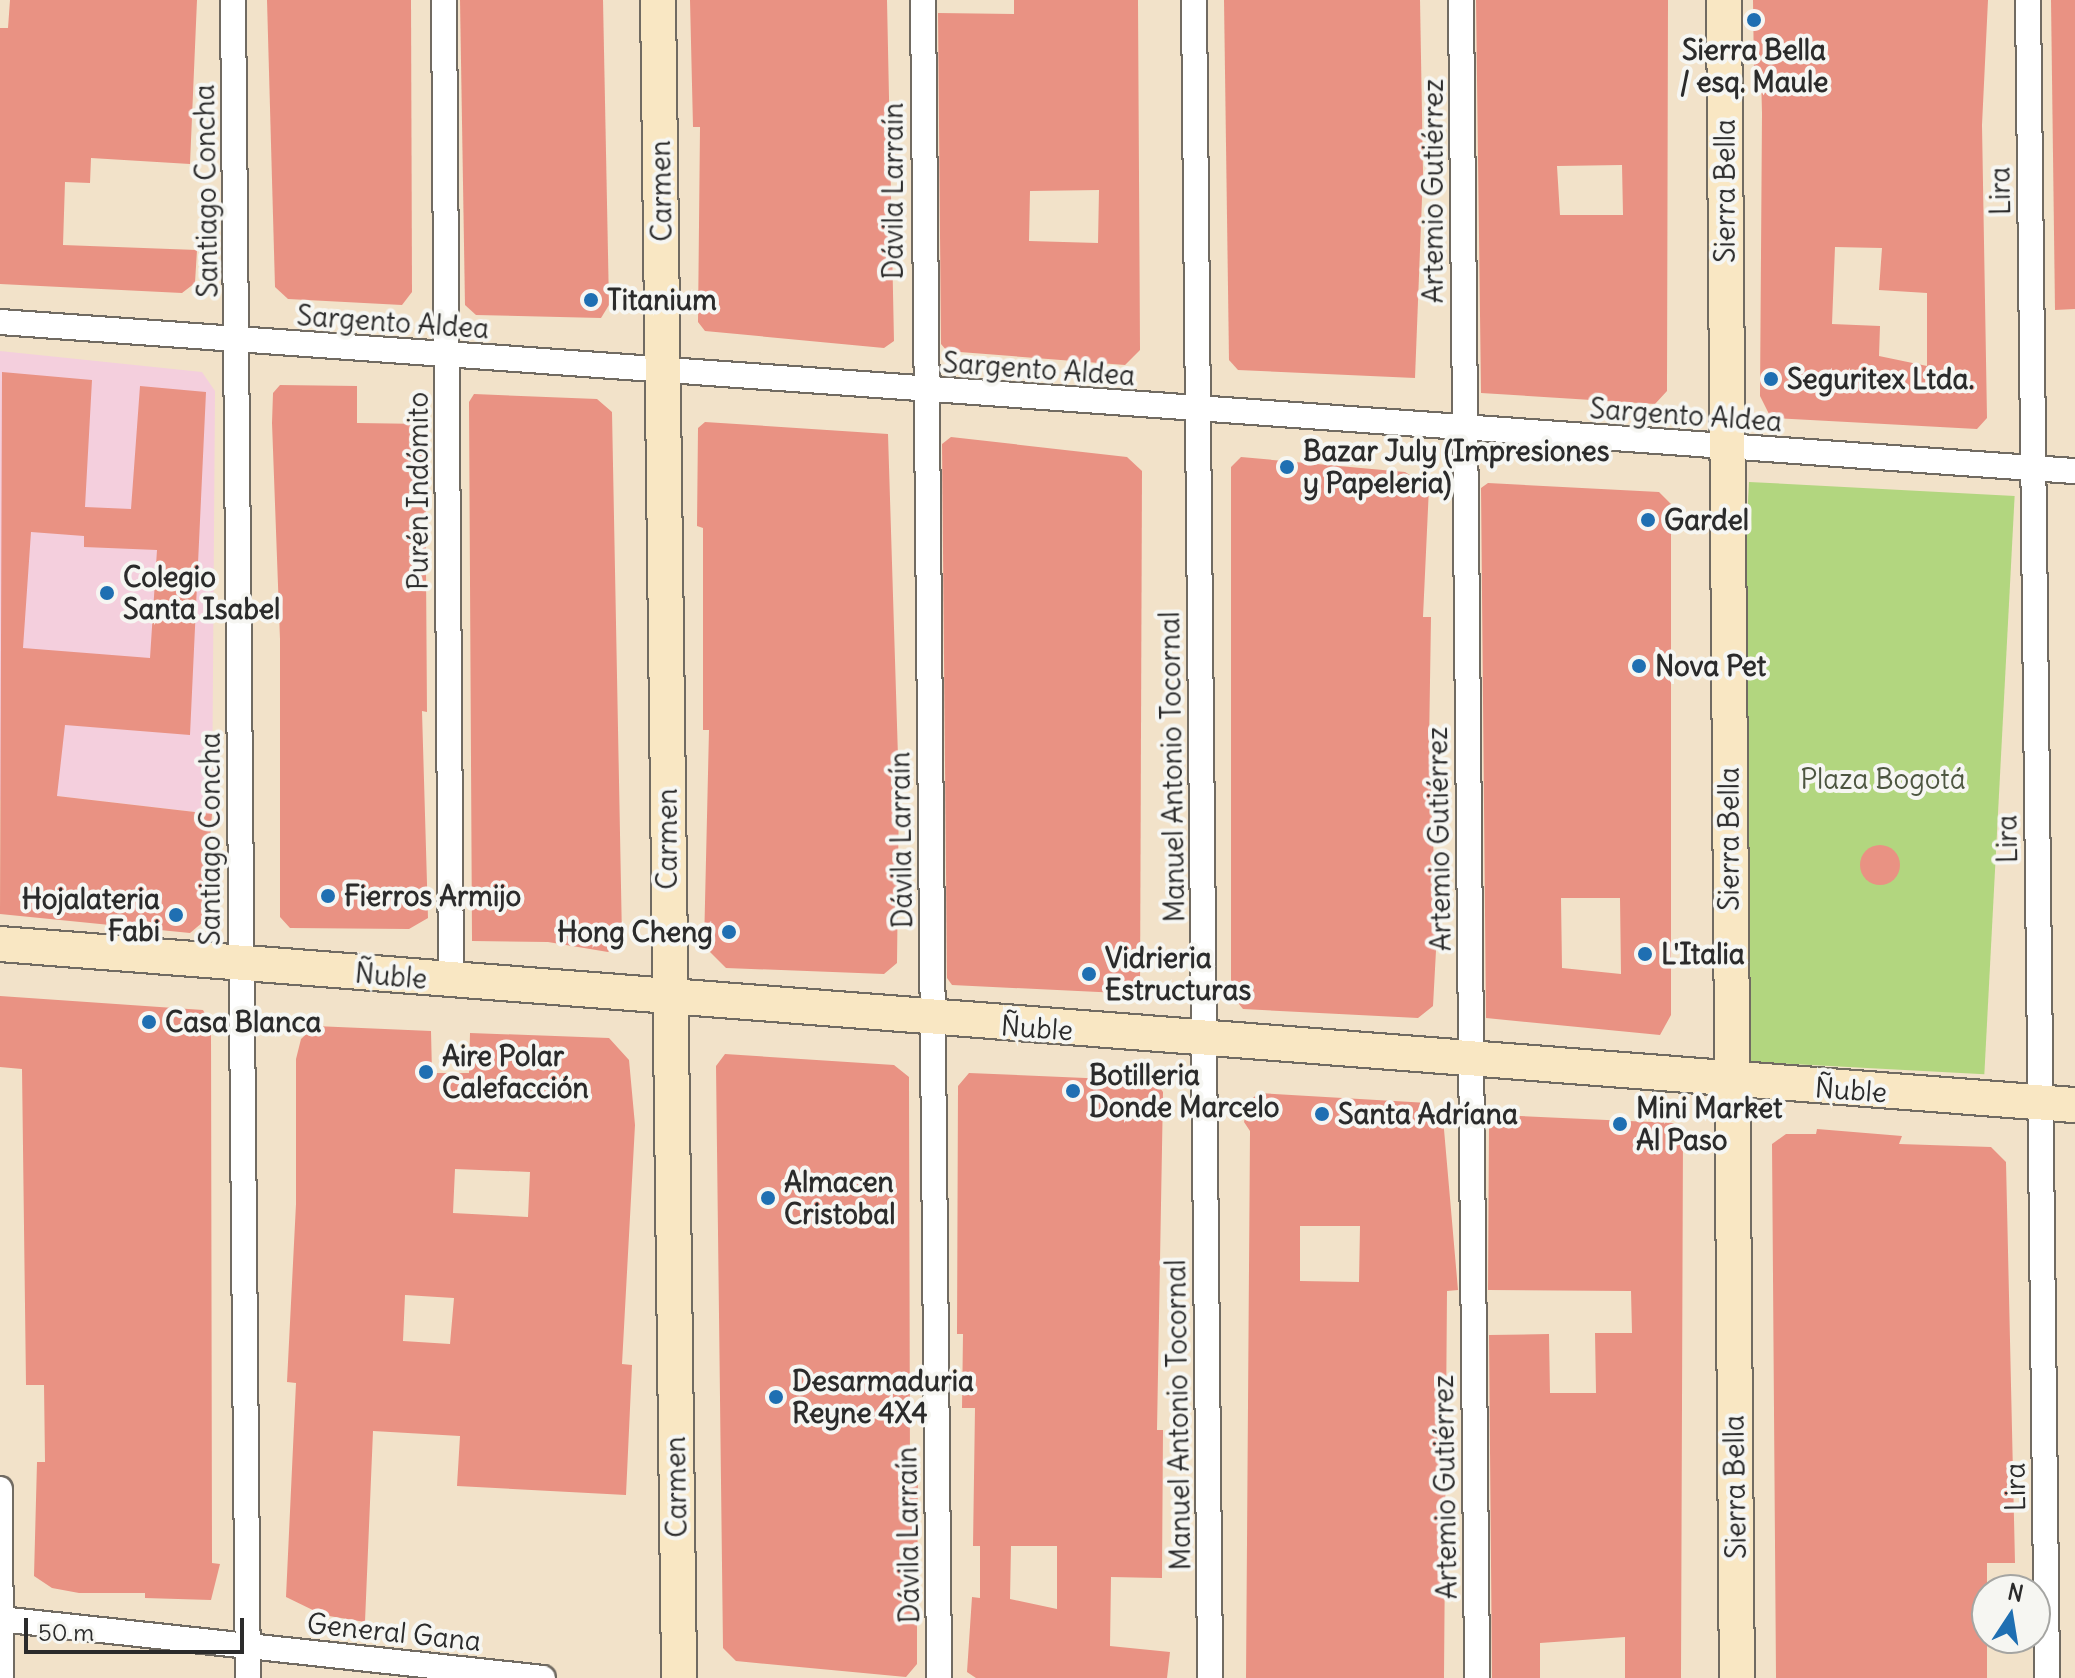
<!DOCTYPE html>
<meta charset="utf-8">
<style>
body{margin:0}
#map{position:relative;width:2075px;height:1678px;overflow:hidden;background:#f2e2c9;font-family:Delius,sans-serif}
div>[style]{position:absolute}
.built>*{inset:0;background:#f4cfdd}
.green>*{inset:0;background:#b2d67f;transform-origin:0 0}
.building>*{inset:0;background:#e99283}
.round{border-radius:50%}
.roads{filter:drop-shadow(2px 0 #716b62) drop-shadow(-2px 0 #716b62) drop-shadow(0 2px #716b62) drop-shadow(0 -2px #716b62)}
.minor>*{height:24px;margin:-12px;padding:0 12px;transform-origin:12px;border-radius:12px;background:#fff}
.secondary>*{height:34px;margin:-17px;padding:0 17px;transform-origin:17px;border-radius:17px;background:#f9e7c3}
.dots>*{width:22px;height:22px;translate:-50% -50%;box-sizing:border-box;border:4px solid #f6f6f2;border-radius:50%}
span{translate:-50% -50%;white-space:nowrap;text-align:center;line-height:1.15;-webkit-text-stroke:8px #f6f6f2;paint-order:stroke}
.poi-label{font-size:28px;color:#2b2b2b;font-weight:700}
.left{translate:0 -50%;text-align:left}
.right{translate:-100% -50%;text-align:right}
.street-label{font-size:28px;color:#2b2b2b}
.park-label{font-size:28px;color:#4d5640}
.north{position:absolute;left:1971px;top:1574px;width:80px;height:80px;box-sizing:border-box;background:#f6f6f2;border:2px solid #a5a5a2;border-radius:50%;rotate:12deg;font-size:22px;font-weight:700;line-height:32px;text-align:center;color:#2b2b2b}
.north::after{content:'';display:block;margin:auto;width:28px;height:36px;background:#1f6fb2;clip-path:polygon(50% 0,100% 100%,50% 72%,0 100%)}
.scale{position:absolute;left:24px;top:1618px;width:220px;height:36px;box-sizing:border-box;border:4px solid #2b2b2b;border-top:0;padding-left:10px;font-size:24px;line-height:28px;white-space:nowrap;color:#2b2b2b;-webkit-text-stroke:6px #f6f6f2;paint-order:stroke}
</style>
<div id="map">
<div class="built">
<div style="clip-path:polygon(0 351px,202px 372px,215px 391px,212px 814px,57px 796px,55px 805px,0 800px)"></div>
</div>
<div class="green">
<div style="left:1749px;top:482px;width:266px;height:579px;rotate:3deg"></div>
</div>
<div class="building">
<div style="clip-path:polygon(10px 0,197px 0,190px 164px,91px 158px,90px 183px,65px 182px,63px 245px,197px 250px,195px 283px,182px 293px,0 284px,0 28px,8px 28px)"></div>
<div style="clip-path:polygon(267px 0,411px 0,412px 292px,402px 305px,288px 299px,275px 287px)"></div>
<div style="clip-path:polygon(460px 0,603px 0,609px 305px,601px 318px,476px 315px,465px 305px)"></div>
<div style="clip-path:polygon(690px 0,887px 0,894px 341px,884px 348px,705px 331px,698px 322px,700px 127px,693px 127px)"></div>
<div style="clip-path:polygon(evenodd,1014px 0,1138px 0,1140px 350px,1125px 365px,947px 351px,941px 344px,938px 13px,1014px 14px,1014px 0,1099px 190px,1098px 243px,1029px 241px,1030px 191px,1099px 190px)"></div>
<div style="clip-path:polygon(1224px 0,1420px 0,1423px 173px,1415px 378px,1238px 370px,1229px 360px)"></div>
<div style="clip-path:polygon(evenodd,1476px 0,1668px 0,1667px 391px,1655px 404px,1481px 393px,1476px 0,1622px 165px,1623px 215px,1560px 215px,1557px 166px,1622px 165px)"></div>
<div style="clip-path:polygon(evenodd,1753px 0,1988px 0,1982px 125px,1987px 418px,1977px 429px,1771px 418px,1760px 396px,1762px 113px,1761px 76px,1754px 75px,1753px 0,1835px 247px,1882px 248px,1879px 290px,1927px 293px,1927px 366px,1879px 356px,1880px 326px,1832px 324px,1835px 247px)"></div>
<div style="clip-path:polygon(2051px 0,2075px 0,2075px 309px,2055px 310px)"></div>
<div style="clip-path:polygon(evenodd,2px 372px,92px 380px,85px 507px,131px 509px,140px 386px,206px 392px,190px 735px,65px 725px,57px 796px,212px 814px,203px 922px,190px 933px,0 914px,2px 372px,31px 532px,84px 536px,84px 547px,157px 550px,150px 658px,23px 648px,31px 532px)"></div>
<div style="clip-path:polygon(280px 385px,357px 386px,357px 423px,425px 424px,427px 712px,422px 711px,428px 918px,409px 929px,290px 928px,280px 917px,280px 639px,272px 423px,273px 393px)"></div>
<div style="clip-path:polygon(474px 394px,597px 399px,612px 412px,622px 939px,608px 952px,548px 942px,472px 941px,469px 402px)"></div>
<div style="clip-path:polygon(705px 422px,888px 434px,899px 789px,897px 963px,884px 974px,726px 968px,704px 946px,709px 730px,703px 730px,703px 528px,697px 526px,698px 428px)"></div>
<div style="clip-path:polygon(951px 437px,1127px 457px,1142px 471px,1140px 994px,952px 985px,947px 978px,942px 444px)"></div>
<div style="clip-path:polygon(1241px 457px,1405px 472px,1429px 487px,1423px 617px,1431px 617px,1429px 746px,1437px 932px,1433px 1006px,1418px 1018px,1243px 1009px,1231px 994px,1231px 467px)"></div>
<div style="clip-path:polygon(evenodd,1488px 483px,1659px 492px,1671px 504px,1671px 1015px,1660px 1035px,1486px 1018px,1481px 488px,1488px 483px,1561px 898px,1620px 898px,1621px 974px,1562px 968px,1561px 898px)"></div>
<div class="round" style="left:1860px;top:845px;width:40px;height:40px"></div>
<div style="clip-path:polygon(0 996px,203px 1010px,211px 1025px,212px 1563px,220px 1564px,211px 1600px,145px 1598px,145px 1593px,79px 1593px,52px 1588px,34px 1576px,37px 1462px,45px 1462px,44px 1385px,26px 1385px,22px 1069px,0 1067px)"></div>
<div style="clip-path:polygon(evenodd,315px 1026px,431px 1031px,432px 1073px,469px 1073px,470px 1033px,609px 1038px,629px 1060px,635px 1125px,622px 1364px,632px 1365px,626px 1495px,457px 1486px,460px 1436px,373px 1431px,365px 1622px,323px 1615px,286px 1597px,296px 1383px,287px 1382px,296px 1204px,296px 1059px,301px 1039px,315px 1026px,455px 1169px,530px 1172px,528px 1217px,453px 1213px,455px 1169px,315px 1026px,405px 1295px,454px 1298px,450px 1344px,403px 1341px,405px 1295px)"></div>
<div style="clip-path:polygon(725px 1054px,894px 1065px,909px 1077px,910px 1471px,918px 1471px,917px 1628px,917px 1664px,906px 1677px,736px 1661px,723px 1648px,716px 1066px)"></div>
<div style="clip-path:polygon(evenodd,969px 1073px,1155px 1081px,1163px 1092px,1157px 1430px,1163px 1430px,1162px 1578px,1111px 1577px,1110px 1646px,1170px 1652px,1167px 1678px,976px 1678px,967px 1672px,972px 1597px,980px 1598px,980px 1546px,973px 1546px,975px 1408px,962px 1408px,963px 1334px,957px 1334px,958px 1086px,969px 1073px,1011px 1546px,1057px 1546px,1057px 1609px,1010px 1599px,1011px 1546px)"></div>
<div style="clip-path:polygon(evenodd,1259px 1093px,1428px 1103px,1443px 1118px,1458px 1290px,1447px 1291px,1444px 1678px,1246px 1678px,1250px 1131px,1244px 1122px,1249px 1101px,1259px 1093px,1300px 1226px,1360px 1226px,1359px 1282px,1300px 1281px,1300px 1226px)"></div>
<div style="clip-path:polygon(1498px 1115px,1673px 1123px,1683px 1133px,1681px 1678px,1625px 1678px,1625px 1637px,1540px 1643px,1540px 1678px,1492px 1678px,1489px 1335px,1549px 1334px,1550px 1393px,1596px 1393px,1595px 1333px,1632px 1333px,1631px 1291px,1488px 1290px,1489px 1125px)"></div>
<div style="clip-path:polygon(1817px 1129px,1902px 1136px,1899px 1144px,1991px 1147px,2006px 1162px,2015px 1563px,1987px 1563px,1987px 1678px,1776px 1678px,1772px 1144px,1786px 1134px,1816px 1134px)"></div>
</div>
<div class="roads">
<div class="minor">
<div style="left:233px;top:0;width:1678px;rotate:89.49deg"></div>
<div style="left:444px;top:0;width:981px;rotate:89.59deg"></div>
<div style="left:923px;top:0;width:1678px;rotate:89.45deg"></div>
<div style="left:1194px;top:0;width:1678px;rotate:89.45deg"></div>
<div style="left:1461px;top:0;width:1678px;rotate:89.45deg"></div>
<div style="left:2028px;top:0;width:1678px;rotate:89.35deg"></div>
<div style="left:0;top:322px;width:2080px;rotate:4.11deg"></div>
<div style="left:0;top:1489px;width:189px;rotate:89.7deg"></div>
<div style="left:0;top:1619px;width:546px;rotate:6.2deg"></div>
</div>
<div class="secondary">
<div style="left:658px;top:0;width:1678px;rotate:89.28deg"></div>
<div style="left:1724px;top:0;width:1678px;rotate:89.56deg"></div>
<div style="left:0;top:944px;width:2081px;rotate:4.44deg"></div>
</div>
</div>
<div class="dots">
<div style="left:1754px;top:20px;background:#1f6fb2"></div>
<div style="left:591px;top:300px;background:#1f6fb2"></div>
<div style="left:1771px;top:379px;background:#1f6fb2"></div>
<div style="left:1287px;top:467px;background:#1f6fb2"></div>
<div style="left:1648px;top:520px;background:#1f6fb2"></div>
<div style="left:107px;top:593px;background:#1f6fb2"></div>
<div style="left:1639px;top:666px;background:#1f6fb2"></div>
<div style="left:328px;top:896px;background:#1f6fb2"></div>
<div style="left:176px;top:915px;background:#1f6fb2"></div>
<div style="left:729px;top:932px;background:#1f6fb2"></div>
<div style="left:1645px;top:954px;background:#1f6fb2"></div>
<div style="left:1089px;top:974px;background:#1f6fb2"></div>
<div style="left:149px;top:1022px;background:#1f6fb2"></div>
<div style="left:426px;top:1072px;background:#1f6fb2"></div>
<div style="left:1073px;top:1091px;background:#1f6fb2"></div>
<div style="left:1322px;top:1114px;background:#1f6fb2"></div>
<div style="left:1620px;top:1124px;background:#1f6fb2"></div>
<div style="left:768px;top:1198px;background:#1f6fb2"></div>
<div style="left:776px;top:1397px;background:#1f6fb2"></div>
</div>
<div class="poi-label">
<span style="left:1754px;top:66px">Sierra Bella<br>/ esq. Maule</span>
<span class="left" style="left:607px;top:300px">Titanium</span>
<span class="left" style="left:1787px;top:379px">Seguritex Ltda.</span>
<span class="left" style="left:1303px;top:467px">Bazar July (Impresiones<br>y Papeleria)</span>
<span class="left" style="left:1664px;top:520px">Gardel</span>
<span class="left" style="left:123px;top:593px">Colegio<br>Santa Isabel</span>
<span class="left" style="left:1655px;top:666px">Nova Pet</span>
<span class="left" style="left:344px;top:896px">Fierros Armijo</span>
<span class="right" style="left:160px;top:915px">Hojalateria<br>Fabi</span>
<span class="right" style="left:713px;top:932px">Hong Cheng</span>
<span class="left" style="left:1661px;top:954px">L'Italia</span>
<span class="left" style="left:1105px;top:974px">Vidrieria<br>Estructuras</span>
<span class="left" style="left:165px;top:1022px">Casa Blanca</span>
<span class="left" style="left:442px;top:1072px">Aire Polar<br>Calefacción</span>
<span class="left" style="left:1089px;top:1091px">Botilleria<br>Donde Marcelo</span>
<span class="left" style="left:1636px;top:1124px">Mini Market<br>Al Paso</span>
<span class="left" style="left:1338px;top:1114px">Santa Adríana</span>
<span class="left" style="left:784px;top:1198px">Almacen<br>Cristobal</span>
<span class="left" style="left:792px;top:1397px">Desarmaduria<br>Reyne 4X4</span>
</div>
<div class="street-label">
<span style="left:206px;top:191px;rotate:-91deg">Santiago Concha</span>
<span style="left:661px;top:191px;rotate:-91deg">Carmen</span>
<span style="left:893px;top:191px;rotate:-90deg">Dávila Larraín</span>
<span style="left:1433px;top:191px;rotate:-90deg">Artemio Gutiérrez</span>
<span style="left:1725px;top:191px;rotate:-90deg">Sierra Bella</span>
<span style="left:2000px;top:191px;rotate:-91deg">Lira</span>
<span style="left:393px;top:322px;rotate:4deg">Sargento Aldea</span>
<span style="left:1039px;top:369px;rotate:4deg">Sargento Aldea</span>
<span style="left:1686px;top:415px;rotate:4deg">Sargento Aldea</span>
<span style="left:418px;top:491px;rotate:-90deg">Purén Indómito</span>
<span style="left:1172px;top:767px;rotate:-91deg">Manuel Antonio Tocornal</span>
<span style="left:210px;top:839px;rotate:-90deg">Santiago Concha</span>
<span style="left:667px;top:839px;rotate:-90deg">Carmen</span>
<span style="left:1439px;top:839px;rotate:-91deg">Artemio Gutiérrez</span>
<span style="left:1729px;top:839px;rotate:-90deg">Sierra Bella</span>
<span style="left:2007px;top:839px;rotate:-91deg">Lira</span>
<span style="left:901px;top:840px;rotate:-91deg">Dávila Larraín</span>
<span style="left:391px;top:976px;rotate:5deg">Ñuble</span>
<span style="left:1037px;top:1028px;rotate:4deg">Ñuble</span>
<span style="left:1851px;top:1090px;rotate:4deg">Ñuble</span>
<span style="left:1178px;top:1415px;rotate:-91deg">Manuel Antonio Tocornal</span>
<span style="left:676px;top:1487px;rotate:-91deg">Carmen</span>
<span style="left:1445px;top:1487px;rotate:-91deg">Artemio Gutiérrez</span>
<span style="left:1735px;top:1487px;rotate:-91deg">Sierra Bella</span>
<span style="left:2015px;top:1487px;rotate:-91deg">Lira</span>
<span style="left:908px;top:1535px;rotate:-91deg">Dávila Larraín</span>
<span style="left:394px;top:1632px;rotate:6deg">General Gana</span>
</div>
<div class="park-label">
<span style="left:1883px;top:779px">Plaza Bogotá</span>
</div>
<div class="north">N</div>
<div class="scale">50 m</div>
</div>
